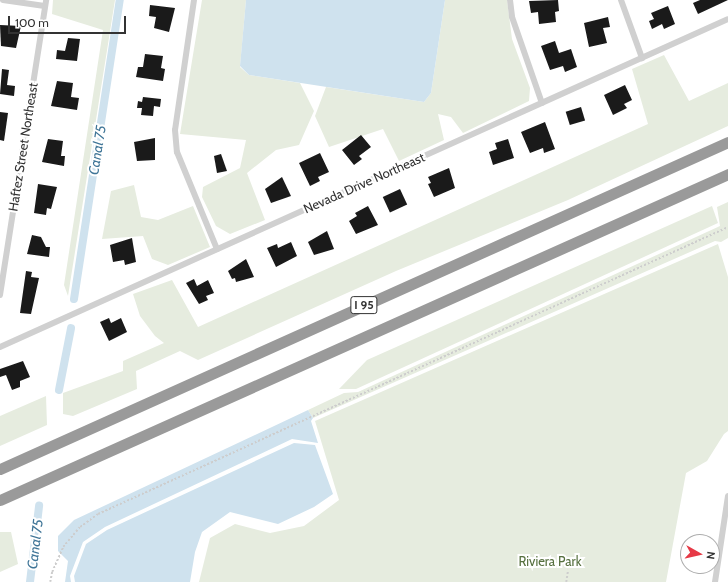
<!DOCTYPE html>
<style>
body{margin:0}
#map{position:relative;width:728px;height:582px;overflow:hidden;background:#fff;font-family:Cabin,sans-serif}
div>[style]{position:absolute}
.green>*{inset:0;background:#e6ecdf}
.water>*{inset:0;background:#cfe2ee}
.canal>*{height:8px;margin:-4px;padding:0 4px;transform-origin:4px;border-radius:4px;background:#cfe2ee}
.building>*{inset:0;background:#1a1a1a;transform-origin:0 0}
.path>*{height:1.5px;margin-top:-0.75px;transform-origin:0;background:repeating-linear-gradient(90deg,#cdcdcd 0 2px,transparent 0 4px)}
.minor>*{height:6px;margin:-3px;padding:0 3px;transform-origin:3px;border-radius:3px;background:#d0d0d0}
.motorway>*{height:11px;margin:-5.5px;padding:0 5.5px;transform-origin:5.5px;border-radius:5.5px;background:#9a9a9a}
span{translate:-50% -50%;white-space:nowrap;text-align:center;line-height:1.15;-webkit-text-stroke:4px #fff;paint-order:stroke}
.shield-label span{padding:1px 3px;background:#fff;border:1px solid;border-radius:3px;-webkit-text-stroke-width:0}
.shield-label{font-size:12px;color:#333;font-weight:700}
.street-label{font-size:13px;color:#333}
.park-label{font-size:13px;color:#56703f}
.water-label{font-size:14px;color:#3f7597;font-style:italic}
.north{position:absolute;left:680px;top:534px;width:40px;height:40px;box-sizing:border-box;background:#fff;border:1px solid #adadad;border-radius:50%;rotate:98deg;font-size:11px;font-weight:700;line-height:16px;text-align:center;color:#333}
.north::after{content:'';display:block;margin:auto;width:14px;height:18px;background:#e63946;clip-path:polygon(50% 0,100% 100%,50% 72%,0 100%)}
.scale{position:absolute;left:8px;top:16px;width:118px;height:18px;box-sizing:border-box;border:2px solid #333;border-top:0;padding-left:5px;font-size:12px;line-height:14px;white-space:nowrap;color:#333;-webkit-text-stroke:3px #fff;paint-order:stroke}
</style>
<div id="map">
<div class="green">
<div style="clip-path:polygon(53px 0,115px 0,68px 296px,64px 285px,103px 30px,52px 14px)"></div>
<div style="clip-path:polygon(202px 0,246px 0,240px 67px,249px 75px,300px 83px,314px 111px,299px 145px,276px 150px,247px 173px,265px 220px,230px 234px,216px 226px,202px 197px,203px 187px,240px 168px,246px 140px,180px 134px)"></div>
<div style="clip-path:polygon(445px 0,507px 0,512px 39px,530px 88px,529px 101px,463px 133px,451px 117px,438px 114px,444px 140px,399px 161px,383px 129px,329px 147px,315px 116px,326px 87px,424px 102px,431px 93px)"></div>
<div style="clip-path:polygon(664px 55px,689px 101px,728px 83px,728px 126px,568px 200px,396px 271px,198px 360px,180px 351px,136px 371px,137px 389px,73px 416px,63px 414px,63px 393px,123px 371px,123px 361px,164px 343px,155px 336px,140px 316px,133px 294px,172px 280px,198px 327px,648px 124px,632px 69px)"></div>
<div style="clip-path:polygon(134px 185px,141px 217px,158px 220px,193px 206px,210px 247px,168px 265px,152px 259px,143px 236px,102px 239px,111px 191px)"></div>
<div style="clip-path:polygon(728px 202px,728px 238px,721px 242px,715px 241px,313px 418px,308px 410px,344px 393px,358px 392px,720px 226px,717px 207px)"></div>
<div style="clip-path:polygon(712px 206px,718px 223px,356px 389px,339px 389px,367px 360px)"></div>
<div style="clip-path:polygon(718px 244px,728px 277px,728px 431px,724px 434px,707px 461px,686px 473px,666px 582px,199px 582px,210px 538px,235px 524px,270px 533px,304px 526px,339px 500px,315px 421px)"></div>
<div style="clip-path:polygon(46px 396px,47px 425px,0 446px,0 416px)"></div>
<div style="clip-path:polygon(0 532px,11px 532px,18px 564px,0 572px)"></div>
</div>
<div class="water">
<div style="clip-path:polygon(246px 0,445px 0,431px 93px,424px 102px,249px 75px,240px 66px)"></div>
<div style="clip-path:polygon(308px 410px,313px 418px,311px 421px,318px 443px,292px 439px,105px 527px,83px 542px,70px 576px,71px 582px,65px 582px,68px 561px,58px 551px,58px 536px,74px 520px)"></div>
<div style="clip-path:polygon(294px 443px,315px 445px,333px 494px,314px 507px,278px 524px,230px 512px,202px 532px,195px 552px,190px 582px,75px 582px,74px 576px,86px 544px,107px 530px)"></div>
</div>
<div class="canal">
<div style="left:74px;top:299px;width:303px;rotate:-81.3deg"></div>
<div style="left:59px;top:390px;width:63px;rotate:-79deg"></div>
<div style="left:30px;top:582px;width:77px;rotate:-83.2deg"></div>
</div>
<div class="building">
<div style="clip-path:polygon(558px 0,559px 11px,555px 12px,556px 22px,539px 24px,538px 12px,531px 13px,529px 1px)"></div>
<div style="clip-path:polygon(700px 0,728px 0,698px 14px,693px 3px)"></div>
<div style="clip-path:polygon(150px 5px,175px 8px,169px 32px,154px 28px,156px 17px,149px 16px)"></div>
<div style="clip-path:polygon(668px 6px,675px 24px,664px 29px,662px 24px,652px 29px,649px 21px,654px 19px,651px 13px)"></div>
<div style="clip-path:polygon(608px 17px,610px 27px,603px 28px,607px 43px,589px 47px,584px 23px)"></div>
<div style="clip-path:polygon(0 25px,21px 26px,16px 48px,1px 46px)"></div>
<div style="clip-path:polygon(68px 38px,80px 39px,77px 61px,56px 59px,57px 50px,65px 51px)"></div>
<div style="clip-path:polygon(555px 41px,559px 53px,571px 49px,577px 67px,565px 72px,563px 66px,550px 70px,541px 46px)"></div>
<div style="clip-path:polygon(145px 54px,163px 56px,161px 68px,165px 69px,163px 81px,136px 77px,138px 67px,143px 67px)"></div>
<div style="clip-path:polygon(2px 69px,9px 70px,7px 85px,15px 86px,14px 96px,0 94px)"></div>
<div style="clip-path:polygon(57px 81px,73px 83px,71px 97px,79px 98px,77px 110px,51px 106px)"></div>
<div style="clip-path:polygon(625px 85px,632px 100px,624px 104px,627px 108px,613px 115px,604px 95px)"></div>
<div style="clip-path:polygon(143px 97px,161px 99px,160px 107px,154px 106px,153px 116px,141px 115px,142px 108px,137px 108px,138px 101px,142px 102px)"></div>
<div style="left:581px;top:107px;width:14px;height:16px;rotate:73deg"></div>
<div style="clip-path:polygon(0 112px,8px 113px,4px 141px,0 140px)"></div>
<div style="clip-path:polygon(545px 122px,555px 149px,544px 153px,543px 148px,530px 153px,521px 132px)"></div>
<div style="clip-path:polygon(361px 135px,371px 147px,359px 156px,362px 159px,354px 165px,342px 150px)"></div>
<div style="clip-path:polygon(155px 138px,155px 160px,137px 161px,134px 142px)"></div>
<div style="clip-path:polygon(48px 139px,63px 141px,61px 156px,65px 156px,64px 166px,42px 162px)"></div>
<div style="clip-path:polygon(508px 139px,514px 158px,493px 165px,489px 152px,497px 149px,495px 143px)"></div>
<div style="clip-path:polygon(320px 153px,329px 172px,318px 177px,320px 181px,310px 186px,299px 163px)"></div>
<div style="clip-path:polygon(221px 154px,227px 171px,217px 173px,214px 156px)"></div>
<div style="clip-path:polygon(449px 168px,455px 188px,434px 197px,428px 184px,431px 183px,428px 177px)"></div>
<div style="clip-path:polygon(282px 177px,291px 196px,271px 203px,265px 189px)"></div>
<div style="clip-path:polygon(38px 184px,57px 187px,51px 209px,47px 208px,46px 215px,34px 213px)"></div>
<div style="left:400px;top:189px;width:17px;height:19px;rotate:65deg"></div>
<div style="clip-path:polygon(368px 206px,378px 225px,356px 234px,349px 221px,357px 216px,355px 213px)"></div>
<div style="clip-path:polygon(327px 231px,334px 249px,314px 255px,308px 242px)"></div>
<div style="clip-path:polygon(32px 235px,41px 237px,46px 247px,50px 247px,49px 257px,27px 254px)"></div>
<div style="clip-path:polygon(132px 238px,136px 262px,125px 265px,124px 260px,113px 262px,110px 245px)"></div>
<div style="clip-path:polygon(291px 242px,297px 256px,276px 267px,267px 248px,277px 244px,278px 248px)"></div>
<div style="clip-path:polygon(246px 259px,254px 277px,236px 282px,235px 278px,232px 279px,228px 271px)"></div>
<div style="clip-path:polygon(26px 271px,32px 272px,31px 277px,39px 278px,31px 314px,20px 313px)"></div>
<div style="clip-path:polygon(194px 279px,197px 286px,208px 280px,214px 293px,206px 296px,208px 300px,199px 304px,186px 283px)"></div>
<div style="clip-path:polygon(109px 318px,111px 323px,121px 318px,127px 332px,109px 341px,100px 322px)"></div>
<div style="clip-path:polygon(23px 361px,30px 377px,20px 381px,20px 387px,12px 390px,6px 375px,0 377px,0 369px)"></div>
</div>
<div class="path">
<div style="left:50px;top:582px;width:10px;rotate:-79deg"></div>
<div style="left:52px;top:572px;width:27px;rotate:-66deg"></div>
<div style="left:63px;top:547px;width:26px;rotate:-50deg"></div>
<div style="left:80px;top:527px;width:22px;rotate:-36deg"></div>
<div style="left:98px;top:514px;width:692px;rotate:-24.49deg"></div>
<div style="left:566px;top:582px;width:12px;rotate:-81deg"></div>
</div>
<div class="minor">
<div style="left:3px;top:0;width:42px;rotate:8.1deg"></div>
<div style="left:194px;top:0;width:131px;rotate:98.3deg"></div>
<div style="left:175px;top:130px;width:22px;rotate:85deg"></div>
<div style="left:177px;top:152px;width:105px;rotate:67.6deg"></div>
<div style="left:510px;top:0;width:17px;rotate:83deg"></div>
<div style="left:512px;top:17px;width:91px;rotate:70.8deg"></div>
<div style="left:621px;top:0;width:62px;rotate:70.1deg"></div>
<div style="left:0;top:295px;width:299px;rotate:-81.1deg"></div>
<div style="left:0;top:347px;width:798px;rotate:-24.25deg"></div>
<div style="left:715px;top:582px;width:87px;rotate:-81.4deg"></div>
</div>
<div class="motorway">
<div style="left:0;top:469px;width:798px;rotate:-24.19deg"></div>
<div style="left:0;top:500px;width:798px;rotate:-24.12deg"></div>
</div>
<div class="shield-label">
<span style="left:364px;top:305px">I 95</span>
</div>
<div class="street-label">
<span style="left:23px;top:147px;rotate:-81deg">Haftez Street Northeast</span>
<span style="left:364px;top:183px;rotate:-24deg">Nevada Drive Northeast</span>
</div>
<div class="park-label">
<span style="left:550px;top:561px">Riviera Park</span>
</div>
<div class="water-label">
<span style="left:97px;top:150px;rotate:-81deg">Canal 75</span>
<span style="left:35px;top:544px;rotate:-83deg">Canal 75</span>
</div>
<div class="north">N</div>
<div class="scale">100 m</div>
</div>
